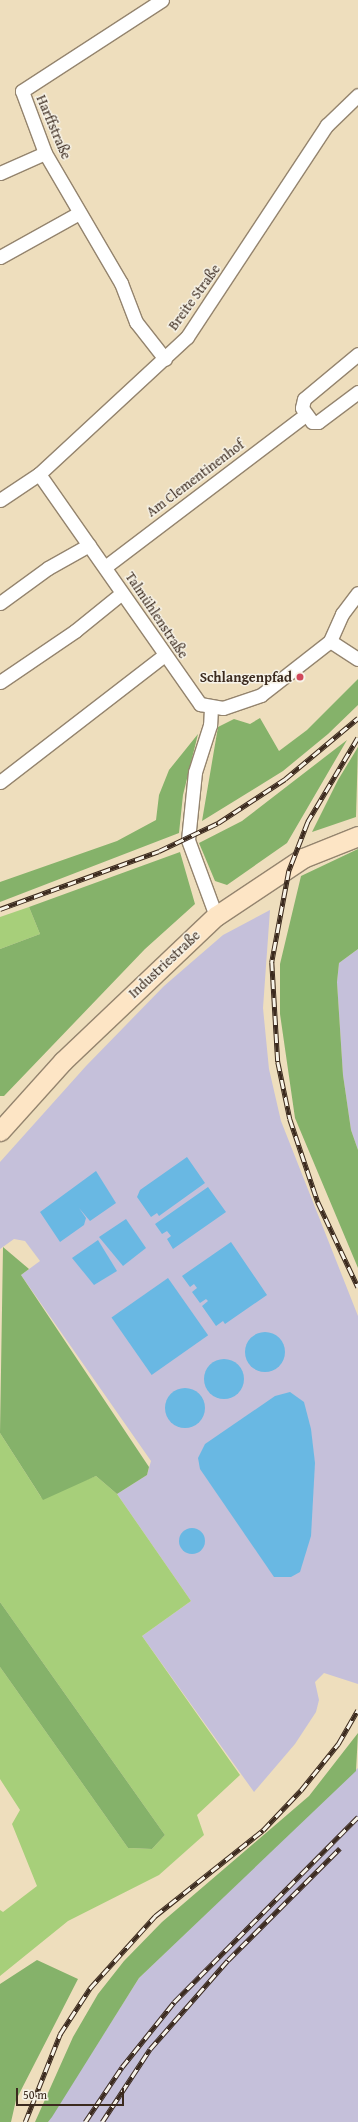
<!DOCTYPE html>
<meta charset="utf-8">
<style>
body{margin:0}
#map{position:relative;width:358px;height:2122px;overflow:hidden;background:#eedebd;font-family:"Gentium Book Plus",serif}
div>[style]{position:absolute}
.industrial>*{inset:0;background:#c5c0da}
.green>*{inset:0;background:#a7cf7a}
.forest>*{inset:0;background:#85b26a}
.water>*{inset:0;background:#69b8e3;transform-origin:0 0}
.round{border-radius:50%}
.roads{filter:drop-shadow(1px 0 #94846e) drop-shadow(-1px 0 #94846e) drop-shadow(0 1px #94846e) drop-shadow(0 -1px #94846e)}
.street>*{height:13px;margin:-6.5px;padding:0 6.5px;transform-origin:6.5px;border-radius:6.5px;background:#fff}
.secondary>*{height:19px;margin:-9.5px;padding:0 9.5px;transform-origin:9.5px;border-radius:9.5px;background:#fde5c5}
.rail>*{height:4.5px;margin-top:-2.25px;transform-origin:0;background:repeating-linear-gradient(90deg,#f7f3e8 0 9px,#3b2a1e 0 18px);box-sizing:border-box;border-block:1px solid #3b2a1e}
.dots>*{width:11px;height:11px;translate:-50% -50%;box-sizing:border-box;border:2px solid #f7f3e8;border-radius:50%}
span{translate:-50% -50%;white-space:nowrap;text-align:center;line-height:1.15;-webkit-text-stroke:3px #f7f3e8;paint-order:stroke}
.street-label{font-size:14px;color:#3b2a1e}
.poi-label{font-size:14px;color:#3b2a1e;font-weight:700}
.right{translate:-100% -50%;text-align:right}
.scale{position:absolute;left:16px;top:2088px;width:108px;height:18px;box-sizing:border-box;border:2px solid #3b2a1e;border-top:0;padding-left:5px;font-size:12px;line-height:14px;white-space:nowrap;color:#3b2a1e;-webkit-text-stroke:3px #f7f3e8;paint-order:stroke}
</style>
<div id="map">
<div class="industrial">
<div style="clip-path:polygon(270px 910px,263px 1008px,269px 1069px,281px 1121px,358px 1316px,358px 1684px,324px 1673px,315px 1682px,319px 1700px,316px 1712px,295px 1744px,254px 1792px,142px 1636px,191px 1601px,117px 1494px,147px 1475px,151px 1461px,21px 1275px,40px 1261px,25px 1241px,14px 1239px,0 1249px,0 1162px,86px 1066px,164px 986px,223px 935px)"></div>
<div style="clip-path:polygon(358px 949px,358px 1150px,351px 1130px,343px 1075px,337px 982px,339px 963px)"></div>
<div style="clip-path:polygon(358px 1768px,358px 2122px,48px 2122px,139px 1978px)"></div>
</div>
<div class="green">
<div style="clip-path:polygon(29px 907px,40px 934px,0 949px,0 917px)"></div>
<div style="clip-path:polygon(0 1433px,41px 1497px,96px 1476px,117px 1494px,191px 1601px,142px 1636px,240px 1775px,197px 1815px,204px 1835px,159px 1875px,68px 1921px,0 1976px,0 1910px,3px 1912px,37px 1886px,12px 1824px,20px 1810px,0 1779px,0 1667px,128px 1848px,152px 1849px,165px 1835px,0 1602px)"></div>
</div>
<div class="forest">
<div style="clip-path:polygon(358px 679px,358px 705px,328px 734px,283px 771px,202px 821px,218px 727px,234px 719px,250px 724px,260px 718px,279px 751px,307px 730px)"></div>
<div style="clip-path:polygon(198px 734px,183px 795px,179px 833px,0 902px,0 882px,117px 841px,156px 820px,159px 795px,169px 770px)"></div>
<div style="clip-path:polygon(347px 740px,287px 843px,227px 885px,215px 881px,199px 843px,242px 821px)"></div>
<div style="clip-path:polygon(358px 747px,356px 817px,312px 832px,338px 780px)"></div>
<div style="clip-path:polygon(358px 849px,358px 949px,339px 963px,337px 982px,343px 1075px,351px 1130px,358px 1150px,358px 1268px,295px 1118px,280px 1014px,280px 964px,301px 876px)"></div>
<div style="clip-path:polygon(180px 852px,195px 904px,145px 949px,4px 1096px,0 1096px,0 949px,40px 934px,29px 907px)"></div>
<div style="clip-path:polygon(3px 1247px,29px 1269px,21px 1275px,149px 1467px,147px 1475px,117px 1494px,96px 1476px,43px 1500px,0 1433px)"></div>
<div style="clip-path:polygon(0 1602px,165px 1835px,152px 1849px,128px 1848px,0 1667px)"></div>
<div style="clip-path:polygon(358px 1733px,356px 1771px,139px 1978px,52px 2117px,48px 2122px,35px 2122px,73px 2037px,98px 1994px,124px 1961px,162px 1922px,309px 1796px)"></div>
<div style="clip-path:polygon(37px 1960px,78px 1979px,16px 2100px,11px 2122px,0 2122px,0 1984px)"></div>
</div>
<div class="water">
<div style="clip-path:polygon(187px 1157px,205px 1183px,159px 1216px,157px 1213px,151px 1217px,137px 1197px,140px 1190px)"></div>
<div style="clip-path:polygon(96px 1171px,116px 1203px,90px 1221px,79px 1208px,86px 1218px,84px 1225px,60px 1242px,40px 1212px)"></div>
<div style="clip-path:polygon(208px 1187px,226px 1212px,173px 1249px,167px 1239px,171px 1236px,167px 1231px,162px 1234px,155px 1224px)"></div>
<div style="clip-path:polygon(126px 1219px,146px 1248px,123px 1266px,99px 1237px)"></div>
<div style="clip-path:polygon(98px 1240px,117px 1271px,94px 1285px,72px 1258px)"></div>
<div style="clip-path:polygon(231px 1242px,267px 1295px,225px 1324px,223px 1321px,216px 1326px,202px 1306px,208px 1301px,206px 1299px,200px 1303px,192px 1292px,197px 1288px,194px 1284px,190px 1287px,182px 1276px)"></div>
<div style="left:168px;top:1278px;width:70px;height:69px;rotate:55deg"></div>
<div class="round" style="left:245px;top:1332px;width:40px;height:40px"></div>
<div class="round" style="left:204px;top:1359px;width:40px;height:40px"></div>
<div class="round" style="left:165px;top:1388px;width:40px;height:40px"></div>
<div style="clip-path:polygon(290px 1392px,304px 1402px,311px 1429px,315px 1463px,311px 1536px,300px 1572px,291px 1577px,274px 1577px,200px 1469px,198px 1458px,205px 1444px,275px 1396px)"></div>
<div class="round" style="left:179px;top:1528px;width:26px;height:26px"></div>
</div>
<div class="roads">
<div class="street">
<div style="left:162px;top:0;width:167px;rotate:147deg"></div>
<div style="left:22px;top:91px;width:66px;rotate:69.6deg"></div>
<div style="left:45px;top:153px;width:151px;rotate:59.7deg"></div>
<div style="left:121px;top:283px;width:42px;rotate:69deg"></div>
<div style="left:136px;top:322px;width:47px;rotate:51.9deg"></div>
<div style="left:0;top:173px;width:49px;rotate:-24deg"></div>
<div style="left:0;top:257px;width:90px;rotate:-29.1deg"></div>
<div style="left:358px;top:354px;width:70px;rotate:140.2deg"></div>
<div style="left:304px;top:399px;width:9px;rotate:103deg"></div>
<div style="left:302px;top:408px;width:17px;rotate:54deg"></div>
<div style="left:312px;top:422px;width:6px"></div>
<div style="left:318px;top:422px;width:50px;rotate:-36.9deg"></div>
<div style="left:39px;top:474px;width:281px;rotate:55deg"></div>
<div style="left:200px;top:704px;width:23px;rotate:10deg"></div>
<div style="left:223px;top:708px;width:40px;rotate:-18.9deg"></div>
<div style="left:261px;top:695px;width:88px;rotate:-38deg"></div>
<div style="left:330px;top:641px;width:30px;rotate:-66deg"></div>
<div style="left:342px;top:614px;width:26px;rotate:-53deg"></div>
<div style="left:0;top:500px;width:47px;rotate:-33.7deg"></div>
<div style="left:39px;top:474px;width:202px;rotate:-42.8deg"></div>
<div style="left:187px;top:337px;width:254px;rotate:-56.6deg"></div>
<div style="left:327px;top:125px;width:43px;rotate:-44.1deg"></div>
<div style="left:105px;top:567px;width:251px;rotate:-37.2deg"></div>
<div style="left:0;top:603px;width:59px;rotate:-36.1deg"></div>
<div style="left:48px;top:568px;width:47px;rotate:-29.3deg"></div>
<div style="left:330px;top:641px;width:33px;rotate:33deg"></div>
<div style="left:0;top:682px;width:91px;rotate:-34.2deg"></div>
<div style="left:75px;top:631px;width:60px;rotate:-39deg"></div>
<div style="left:211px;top:708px;width:17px;rotate:93deg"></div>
<div style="left:210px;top:725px;width:49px;rotate:107.7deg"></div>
<div style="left:195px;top:772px;width:68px;rotate:95.9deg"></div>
<div style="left:188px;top:840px;width:81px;rotate:69.8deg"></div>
<div style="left:0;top:782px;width:206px;rotate:-37.7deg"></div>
</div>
<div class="secondary">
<div style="left:0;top:1131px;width:94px;rotate:-48deg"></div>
<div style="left:63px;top:1061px;width:211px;rotate:-43.5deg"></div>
<div style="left:216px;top:916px;width:105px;rotate:-33.7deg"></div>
<div style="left:303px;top:858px;width:59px;rotate:-21.8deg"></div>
</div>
</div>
<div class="rail">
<div style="left:358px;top:738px;width:98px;rotate:120.8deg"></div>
<div style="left:308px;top:822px;width:53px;rotate:111.2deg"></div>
<div style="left:289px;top:871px;width:93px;rotate:100.6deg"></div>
<div style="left:272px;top:962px;width:100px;rotate:86.6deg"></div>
<div style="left:278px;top:1062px;width:58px;rotate:78.1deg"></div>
<div style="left:290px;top:1119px;width:88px;rotate:71.4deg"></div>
<div style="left:318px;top:1202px;width:94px;rotate:64.8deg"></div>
<div style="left:0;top:909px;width:169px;rotate:-20deg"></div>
<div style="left:159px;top:851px;width:65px;rotate:-25.4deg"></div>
<div style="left:218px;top:823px;width:80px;rotate:-33.3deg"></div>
<div style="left:285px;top:779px;width:95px;rotate:-39.9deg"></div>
<div style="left:25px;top:2122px;width:95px;rotate:-68.3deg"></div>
<div style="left:60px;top:2034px;width:55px;rotate:-56.9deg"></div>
<div style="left:90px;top:1988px;width:97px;rotate:-47.9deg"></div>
<div style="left:155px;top:1916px;width:138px;rotate:-38.5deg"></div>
<div style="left:263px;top:1830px;width:55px;rotate:-46.5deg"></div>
<div style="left:301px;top:1790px;width:59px;rotate:-51.2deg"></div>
<div style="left:338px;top:1744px;width:39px;rotate:-60deg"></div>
<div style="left:85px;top:2122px;width:66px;rotate:-56.1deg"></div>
<div style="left:122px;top:2067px;width:83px;rotate:-51.3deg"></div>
<div style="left:174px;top:2002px;width:261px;rotate:-45.2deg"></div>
<div style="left:102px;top:2122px;width:87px;rotate:-56.7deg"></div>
<div style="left:150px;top:2049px;width:118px;rotate:-48.8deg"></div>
<div style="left:228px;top:1960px;width:158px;rotate:-45deg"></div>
</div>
<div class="dots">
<div style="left:300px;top:677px;background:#d1495b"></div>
</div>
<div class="street-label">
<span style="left:54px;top:127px;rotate:67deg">Harffstraße</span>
<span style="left:194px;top:297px;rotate:-54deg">Breite Straße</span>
<span style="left:195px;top:478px;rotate:-37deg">Am Clementinenhof</span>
<span style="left:157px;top:615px;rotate:56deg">Talmühlenstraße</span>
<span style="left:164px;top:964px;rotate:-43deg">Industriestraße</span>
</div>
<div class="poi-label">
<span class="right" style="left:292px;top:677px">Schlangenpfad</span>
</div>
<div class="scale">50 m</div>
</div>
